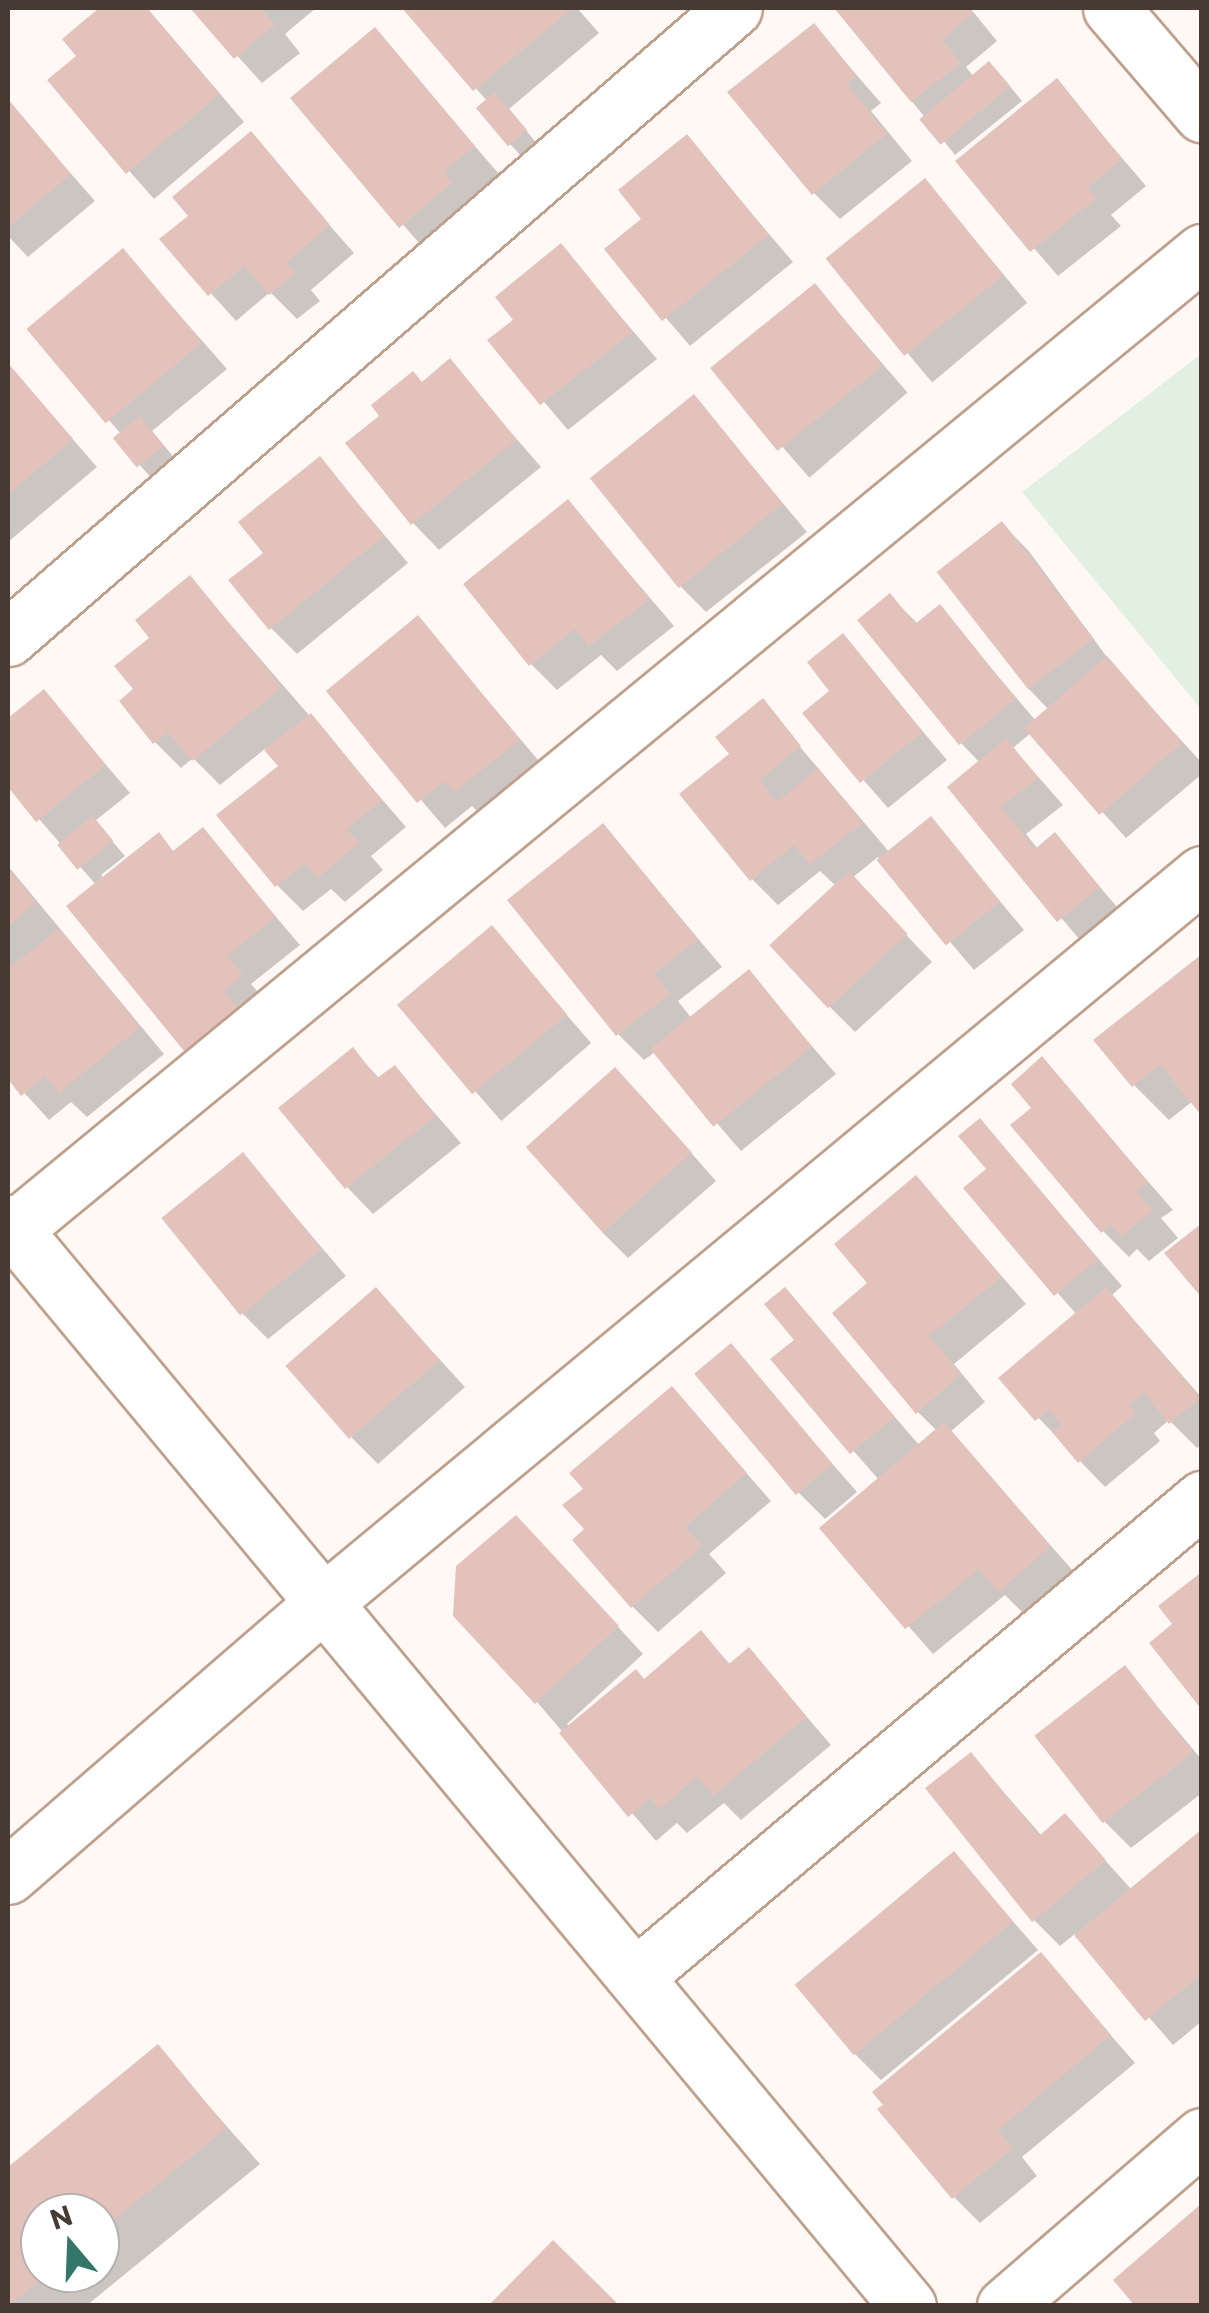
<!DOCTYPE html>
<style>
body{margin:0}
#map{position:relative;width:1209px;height:2313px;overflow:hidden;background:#fff8f4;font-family:Commissioner,sans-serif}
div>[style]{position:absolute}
.green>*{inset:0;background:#e2f0e2}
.shadow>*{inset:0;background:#0003;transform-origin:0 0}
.building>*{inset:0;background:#e4c2bc;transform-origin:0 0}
.roads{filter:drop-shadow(2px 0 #bea08c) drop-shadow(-2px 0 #bea08c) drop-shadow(0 2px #bea08c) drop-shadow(0 -2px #bea08c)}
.minor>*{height:55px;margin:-27.5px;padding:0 27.5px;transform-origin:27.5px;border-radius:27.5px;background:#fff}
span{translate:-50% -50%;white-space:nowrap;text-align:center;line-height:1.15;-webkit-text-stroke:9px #fff;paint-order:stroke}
.frame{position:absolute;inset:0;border:10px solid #473a32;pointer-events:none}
.north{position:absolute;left:20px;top:2193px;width:100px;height:100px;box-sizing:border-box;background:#fff;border:2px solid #b5b0ad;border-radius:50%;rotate:341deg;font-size:28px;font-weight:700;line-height:40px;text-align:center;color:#473a32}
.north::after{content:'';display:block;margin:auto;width:35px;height:45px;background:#33776a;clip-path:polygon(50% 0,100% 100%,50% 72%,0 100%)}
</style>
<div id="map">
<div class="green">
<div style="clip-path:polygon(1201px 354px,1201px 709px,1022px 492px)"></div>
</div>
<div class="shadow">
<div style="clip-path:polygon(103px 8px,147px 8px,244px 122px,154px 199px,50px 81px,80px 57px,66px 39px)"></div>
<div style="clip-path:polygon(194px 8px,316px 8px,285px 34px,300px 53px,262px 83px)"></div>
<div style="clip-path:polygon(406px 8px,577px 8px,599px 33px,509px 109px,538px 145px,523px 158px,510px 144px,487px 101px)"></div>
<div style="clip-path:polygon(837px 8px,970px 8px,997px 41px,966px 67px,974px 77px,1003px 78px,1022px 101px,955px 155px)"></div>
<div style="clip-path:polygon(814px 26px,881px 103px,871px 111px,912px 161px,840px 219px,814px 193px)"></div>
<div style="clip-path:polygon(375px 31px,499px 174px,468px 200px,476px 211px,427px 252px,293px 99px)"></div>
<div style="clip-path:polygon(1057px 82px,1146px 186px,1111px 215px,1121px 226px,1058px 276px,959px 161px)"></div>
<div style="clip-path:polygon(8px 102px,95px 201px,28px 257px,8px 236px)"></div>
<div style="clip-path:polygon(250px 135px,354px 253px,311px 290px,320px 301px,297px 319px,270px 292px,236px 321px,163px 240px,191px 216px)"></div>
<div style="clip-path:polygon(687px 138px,793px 262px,690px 346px,608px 250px,644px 219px)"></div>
<div style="left:925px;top:181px;width:159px;height:124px;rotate:50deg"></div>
<div style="clip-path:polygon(561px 247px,657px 359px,568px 430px,491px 340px,517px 320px)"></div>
<div style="clip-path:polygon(123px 251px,227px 369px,152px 431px,176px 460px,153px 480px,117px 439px,122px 435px,30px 330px)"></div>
<div style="left:815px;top:286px;width:141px;height:130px;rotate:49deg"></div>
<div style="clip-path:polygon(450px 362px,541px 467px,439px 550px,413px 523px,423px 384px)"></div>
<div style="clip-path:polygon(8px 365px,97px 467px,8px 542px)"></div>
<div style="clip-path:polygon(694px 397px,807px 532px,706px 612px,680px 586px)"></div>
<div style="clip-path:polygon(320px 459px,408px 563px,297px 654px,271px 628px,266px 553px)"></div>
<div style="clip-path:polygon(568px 502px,674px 626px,617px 671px,601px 655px,557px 690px,531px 664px)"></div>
<div style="clip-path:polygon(1002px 524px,1028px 550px,1115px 668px,1202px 763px,1202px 774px,1126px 838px,1031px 733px,1013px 748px,1063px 805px,1026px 834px,1038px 849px,1055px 835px,1124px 915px,1085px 946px,951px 787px,980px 763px,961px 743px,890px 596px,918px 624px,939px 607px,1036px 721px,1049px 710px,1028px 688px)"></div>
<div style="clip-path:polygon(190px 578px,406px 827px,371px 856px,383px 870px,345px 902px,331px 889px,303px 911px,277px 885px,282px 766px,266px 748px,220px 785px,193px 758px,181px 768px,155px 742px,136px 690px,153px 638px)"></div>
<div style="clip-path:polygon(418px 618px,544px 767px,482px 816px,472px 806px,445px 828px,329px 692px)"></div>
<div style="clip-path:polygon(842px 636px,947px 760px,888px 808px,805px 713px,833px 691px)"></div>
<div style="clip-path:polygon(44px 692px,130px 793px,95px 821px,125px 856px,101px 875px,104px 879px,158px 836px,175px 853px,202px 830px,300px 945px,251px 984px,267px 1002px,212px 1075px,186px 1049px,96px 885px,8px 783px,8px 722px)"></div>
<div style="clip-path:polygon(762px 702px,890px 853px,931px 819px,1024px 930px,974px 970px,878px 857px,852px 878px,932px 962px,855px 1032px,829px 1006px,836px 886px,820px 871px,778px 905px,752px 879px,732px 755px)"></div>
<div style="clip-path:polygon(603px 826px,722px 967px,678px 1001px,692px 1019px,749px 973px,836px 1074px,741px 1151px,655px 1052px,644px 1060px,618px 1034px)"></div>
<div style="clip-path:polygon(8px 866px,164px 1054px,87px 1117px,71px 1102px,49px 1120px,8px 1075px)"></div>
<div style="left:492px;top:929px;width:151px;height:119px;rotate:49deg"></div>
<div style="clip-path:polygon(1202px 957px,1193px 1101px,1169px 1120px,1134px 1085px)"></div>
<div style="clip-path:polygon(353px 1050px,380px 1079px,395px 1068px,461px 1143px,373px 1214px,347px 1187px)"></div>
<div style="clip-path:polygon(1042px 1060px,1173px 1210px,1161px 1218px,1178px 1238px,1149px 1261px,1137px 1249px,1129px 1257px,1103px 1231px,1034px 1108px)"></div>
<div style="clip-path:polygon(641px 1096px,716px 1181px,628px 1258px,602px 1232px)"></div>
<div style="clip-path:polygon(980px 1122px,1122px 1286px,1112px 1295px,1202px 1398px,1202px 1445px,1197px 1448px,1169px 1420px,1154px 1433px,1160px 1441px,1105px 1487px,1001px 1379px,1077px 1315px,967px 1189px,989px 1170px)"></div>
<div style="clip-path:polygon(243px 1155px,346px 1276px,268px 1339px,242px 1313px)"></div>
<div style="clip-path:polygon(916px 1178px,1026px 1304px,954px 1364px,985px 1402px,950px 1432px,1075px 1573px,1026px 1616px,1005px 1595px,933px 1654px,822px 1528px,879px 1480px,774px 1360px,797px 1340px,785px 1290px,920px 1446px,937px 1431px,918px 1412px,871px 1283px)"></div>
<div style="clip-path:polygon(376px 1290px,465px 1387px,378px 1464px,352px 1438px)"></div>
<div style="clip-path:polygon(731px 1347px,857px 1492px,825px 1519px,799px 1493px)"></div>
<div style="clip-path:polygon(672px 1389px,771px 1501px,709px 1554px,726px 1573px,658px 1632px,632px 1606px,587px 1530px,586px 1490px)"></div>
<div style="clip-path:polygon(542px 1544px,643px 1654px,567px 1724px,570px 1727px,645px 1681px,700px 1633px,731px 1665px,749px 1650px,831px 1745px,741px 1820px,724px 1803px,687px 1833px,677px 1823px,656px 1841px,537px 1702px)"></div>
<div style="clip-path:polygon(1125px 1668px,1202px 1760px,1202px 1793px,1131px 1848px,1105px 1822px)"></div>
<div style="clip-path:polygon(971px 1755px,1042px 1836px,1065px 1816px,1132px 1890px,1202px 1832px,1202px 2021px,1173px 2045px,1076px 1933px,1060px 1946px,1034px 1920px)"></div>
<div style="clip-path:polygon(954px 1854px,1038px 1950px,881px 2080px,855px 2054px)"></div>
<div style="clip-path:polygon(1041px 1955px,1135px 2063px,1022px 2157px,1037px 2176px,980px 2223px,954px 2197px)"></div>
<div style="clip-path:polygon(evenodd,158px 2048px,260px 2164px,86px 2306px,8px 2306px,8px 2170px,158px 2048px,40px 2213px,100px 2213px,100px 2273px,40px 2273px,40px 2213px)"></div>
</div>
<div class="building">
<div style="clip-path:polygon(99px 8px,147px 8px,220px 94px,126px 174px,47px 80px,76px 56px,62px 39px)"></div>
<div style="clip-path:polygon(190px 8px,261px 8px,275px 25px,234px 59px)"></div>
<div style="clip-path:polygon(402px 8px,573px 8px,473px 91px)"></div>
<div style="clip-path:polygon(834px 8px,968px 8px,973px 14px,942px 40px,961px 63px,911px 102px)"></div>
<div style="clip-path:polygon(814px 23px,857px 76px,847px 84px,887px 134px,812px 195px,727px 92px)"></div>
<div style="clip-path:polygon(375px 27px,475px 146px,444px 172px,452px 183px,399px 228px,290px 98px)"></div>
<div style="left:989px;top:61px;width:33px;height:91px;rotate:50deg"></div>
<div style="clip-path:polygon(1057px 78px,1122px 159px,1087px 188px,1097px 198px,1030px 252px,955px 161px)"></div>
<div style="left:495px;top:92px;width:50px;height:25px;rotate:50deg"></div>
<div style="clip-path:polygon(8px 99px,71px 174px,8px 227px)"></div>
<div style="clip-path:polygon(251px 131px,330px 225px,286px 263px,296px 273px,269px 295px,244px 266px,208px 296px,159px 239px,188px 216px,172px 197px)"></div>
<div style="clip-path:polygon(687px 134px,769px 235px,662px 321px,604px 249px,641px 219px,618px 190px)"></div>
<div style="left:925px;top:178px;width:125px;height:128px;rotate:51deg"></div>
<div style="clip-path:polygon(561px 243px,633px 332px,540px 405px,487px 340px,513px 320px,495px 297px)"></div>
<div style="left:123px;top:248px;width:123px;height:126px;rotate:50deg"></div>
<div style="left:815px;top:283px;width:107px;height:135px;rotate:51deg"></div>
<div style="clip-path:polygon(450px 358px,517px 440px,411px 525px,345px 443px,379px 416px,371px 405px,413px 371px,422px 382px)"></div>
<div style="clip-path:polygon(8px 363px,73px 439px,8px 495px)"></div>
<div style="left:694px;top:394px;width:141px;height:134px;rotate:51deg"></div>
<div style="left:140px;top:416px;width:38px;height:35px;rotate:51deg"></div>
<div style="clip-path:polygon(320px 456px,384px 536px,269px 630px,228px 580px,263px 553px,238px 522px)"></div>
<div style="clip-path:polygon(568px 499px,650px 599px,589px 646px,575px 629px,529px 666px,463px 584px)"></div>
<div style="left:1002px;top:521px;width:149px;height:83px;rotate:52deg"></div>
<div style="clip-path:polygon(190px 575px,282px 688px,192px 761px,168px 732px,153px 744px,119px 701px,133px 689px,114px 666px,149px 638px,135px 620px)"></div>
<div style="clip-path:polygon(890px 593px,915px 624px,940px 604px,1016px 699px,959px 745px,857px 620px)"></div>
<div style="clip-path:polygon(418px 615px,520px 740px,454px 792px,445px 781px,417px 803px,326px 691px)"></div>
<div style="clip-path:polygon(843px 633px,923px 732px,860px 783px,802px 713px,829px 691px,807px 662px)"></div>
<div style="left:1107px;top:656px;width:115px;height:110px;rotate:49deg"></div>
<div style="clip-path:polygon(44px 689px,106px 765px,36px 822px,8px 787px,8px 718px)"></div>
<div style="clip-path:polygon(763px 698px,801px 746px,760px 780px,777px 802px,818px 768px,863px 823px,810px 864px,794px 845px,750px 881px,679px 794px,729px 754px,715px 737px)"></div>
<div style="clip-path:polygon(311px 713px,382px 800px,347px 829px,359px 843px,317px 878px,305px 863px,275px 887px,216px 815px,278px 766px,264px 750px)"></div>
<div style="clip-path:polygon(1006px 738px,1038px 778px,1001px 807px,1035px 849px,1055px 832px,1100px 887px,1057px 922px,947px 787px)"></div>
<div style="left:93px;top:816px;width:32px;height:46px;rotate:51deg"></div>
<div style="left:931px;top:816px;width:110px;height:70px;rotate:51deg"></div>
<div style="clip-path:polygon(603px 823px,698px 939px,654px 974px,670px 994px,616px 1036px,507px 900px)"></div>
<div style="clip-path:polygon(203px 827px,276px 917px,227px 956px,243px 975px,224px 991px,237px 1008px,184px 1051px,66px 906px,159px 832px,173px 851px)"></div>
<div style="clip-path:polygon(8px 868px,36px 903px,8px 926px)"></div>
<div style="left:849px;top:871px;width:86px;height:109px;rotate:47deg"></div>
<div style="left:492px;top:925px;width:117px;height:124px;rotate:50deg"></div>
<div style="clip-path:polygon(59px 928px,140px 1027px,59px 1093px,45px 1076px,21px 1096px,8px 1079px,8px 969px)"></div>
<div style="clip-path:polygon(1202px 954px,1202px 1116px,1160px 1065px,1132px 1087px,1093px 1040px)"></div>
<div style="left:749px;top:969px;width:100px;height:127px;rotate:51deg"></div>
<div style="clip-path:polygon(353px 1047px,377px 1078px,395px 1065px,436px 1116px,345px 1189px,278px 1108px)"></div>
<div style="clip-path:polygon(1042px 1056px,1149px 1183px,1137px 1191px,1153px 1211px,1121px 1237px,1111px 1224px,1101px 1233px,1010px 1125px,1031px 1108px,1011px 1084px)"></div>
<div style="left:615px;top:1067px;width:115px;height:120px;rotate:48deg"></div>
<div style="clip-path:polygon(980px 1118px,1098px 1259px,1054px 1296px,963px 1188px,986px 1169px,958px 1136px)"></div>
<div style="left:243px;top:1152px;width:125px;height:105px;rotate:51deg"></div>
<div style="clip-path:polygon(916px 1175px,1002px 1277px,929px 1336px,961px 1374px,916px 1414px,832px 1313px,867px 1283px,834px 1244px)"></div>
<div style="clip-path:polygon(1202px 1223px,1202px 1298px,1164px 1253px)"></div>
<div style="left:376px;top:1287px;width:97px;height:120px;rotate:49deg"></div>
<div style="clip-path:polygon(785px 1287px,895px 1417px,850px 1454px,770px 1359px,794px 1340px,764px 1304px)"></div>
<div style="clip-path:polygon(1106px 1287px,1200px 1398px,1169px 1424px,1144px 1393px,1130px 1405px,1136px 1413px,1078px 1463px,1052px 1432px,1061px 1425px,1049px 1410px,1035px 1421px,998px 1378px)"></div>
<div style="left:731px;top:1343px;width:158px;height:48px;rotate:50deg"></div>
<div style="clip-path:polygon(672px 1386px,747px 1473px,685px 1527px,702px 1546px,631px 1608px,572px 1540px,584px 1529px,562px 1505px,583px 1489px,569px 1473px)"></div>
<div style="clip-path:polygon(944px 1422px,1051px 1546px,998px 1592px,979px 1569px,905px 1629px,819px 1528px)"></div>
<div style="clip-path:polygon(516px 1515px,619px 1626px,535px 1704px,453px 1616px,456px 1566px)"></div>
<div style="clip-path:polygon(1199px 1574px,1202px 1577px,1202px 1710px,1149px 1643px,1172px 1624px,1158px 1606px)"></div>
<div style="clip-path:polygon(701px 1630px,729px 1664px,749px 1647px,807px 1717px,713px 1796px,697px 1777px,659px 1809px,650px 1798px,628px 1817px,559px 1733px,636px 1669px,644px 1679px)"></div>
<div style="left:1125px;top:1665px;width:111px;height:115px;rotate:52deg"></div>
<div style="clip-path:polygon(971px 1752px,1039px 1836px,1065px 1813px,1106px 1860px,1032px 1922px,925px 1788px)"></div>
<div style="clip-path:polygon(1202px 1829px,1202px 1974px,1145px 2021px,1074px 1935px)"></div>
<div style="left:954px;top:1851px;width:92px;height:208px;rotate:50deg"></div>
<div style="clip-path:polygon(1041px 1952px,1111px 2035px,998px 2130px,1013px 2148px,952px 2199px,877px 2109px,883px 2105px,872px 2092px)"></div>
<div style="clip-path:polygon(158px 2044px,227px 2128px,100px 2231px,100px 2213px,40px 2213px,40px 2273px,48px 2273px,8px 2306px,8px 2167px)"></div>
<div style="clip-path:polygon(1202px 2203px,1202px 2306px,1135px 2306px,1113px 2280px)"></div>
<div style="clip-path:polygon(553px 2240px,620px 2306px,488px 2306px)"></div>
</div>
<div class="roads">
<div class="minor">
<div style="left:1111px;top:8px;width:140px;rotate:49.4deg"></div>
<div style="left:8px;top:638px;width:961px;rotate:-40.95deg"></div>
<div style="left:8px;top:1223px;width:1408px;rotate:50.27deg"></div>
<div style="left:13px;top:1230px;width:1540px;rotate:-39.44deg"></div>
<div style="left:8px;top:1876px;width:417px;rotate:-40.9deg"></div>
<div style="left:323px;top:1603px;width:1142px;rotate:-39.67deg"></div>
<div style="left:635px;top:1977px;width:742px;rotate:-40.13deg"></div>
<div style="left:1005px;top:2306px;width:260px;rotate:-40.8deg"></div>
</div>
</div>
<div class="frame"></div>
<div class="north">N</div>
</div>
